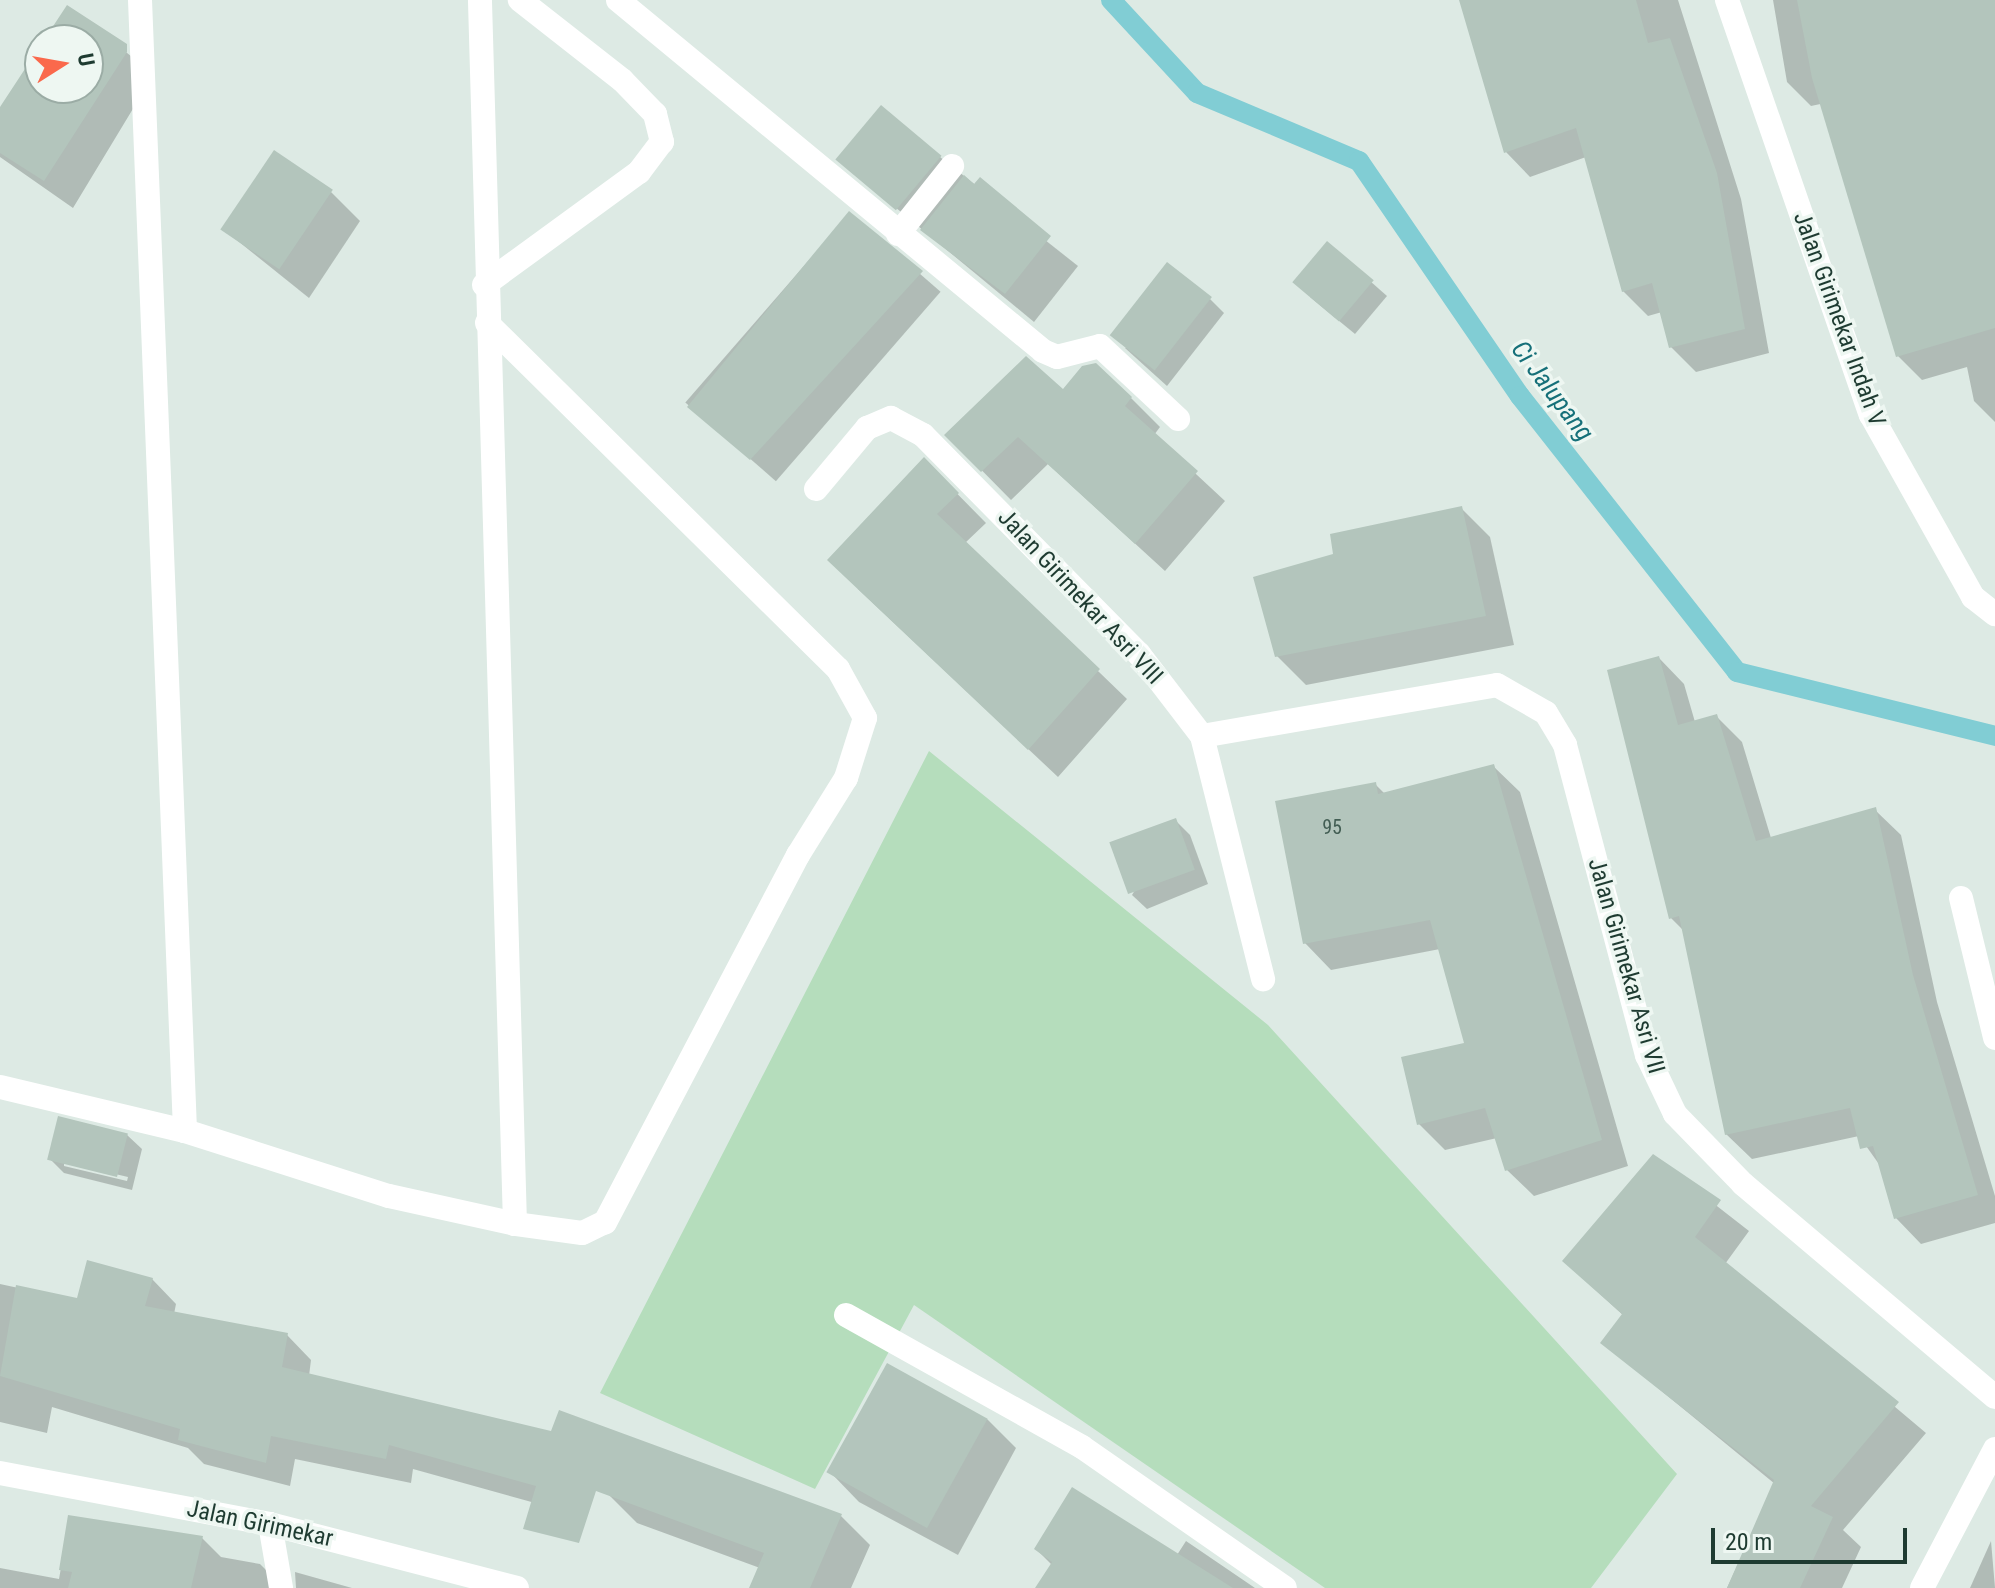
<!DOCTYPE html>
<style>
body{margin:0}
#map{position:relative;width:1995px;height:1588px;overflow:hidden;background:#ddeae4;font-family:"Roboto Condensed",sans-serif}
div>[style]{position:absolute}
.green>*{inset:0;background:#b5ddbc}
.shadow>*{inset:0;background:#0003;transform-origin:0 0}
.stream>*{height:20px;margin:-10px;padding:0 10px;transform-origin:10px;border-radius:10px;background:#81cdd4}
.building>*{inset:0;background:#b3c5bc;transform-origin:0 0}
.minor>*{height:24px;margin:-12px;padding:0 12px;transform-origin:12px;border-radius:12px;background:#fff}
span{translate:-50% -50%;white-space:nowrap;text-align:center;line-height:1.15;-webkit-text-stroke:7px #eef7f2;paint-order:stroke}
.number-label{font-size:20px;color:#435e54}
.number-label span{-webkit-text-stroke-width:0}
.street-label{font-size:24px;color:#1e3b31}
.water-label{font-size:26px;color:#167079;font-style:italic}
.north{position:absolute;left:24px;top:24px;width:80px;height:80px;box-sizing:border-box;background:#eef7f2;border:2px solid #9baca5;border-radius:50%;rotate:79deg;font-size:22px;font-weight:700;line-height:32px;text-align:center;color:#1e3b31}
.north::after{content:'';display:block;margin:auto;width:28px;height:36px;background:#fa694c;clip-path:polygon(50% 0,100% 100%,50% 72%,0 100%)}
.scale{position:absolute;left:1711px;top:1528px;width:196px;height:36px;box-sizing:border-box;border:4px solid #1e3b31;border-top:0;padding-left:10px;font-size:24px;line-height:28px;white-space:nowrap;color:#1e3b31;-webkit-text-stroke:6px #eef7f2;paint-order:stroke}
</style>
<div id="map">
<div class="green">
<div style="clip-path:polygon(929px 751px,1268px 1025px,1677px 1474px,1591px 1588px,1325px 1588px,914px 1305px,815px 1489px,600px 1393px)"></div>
</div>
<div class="shadow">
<div style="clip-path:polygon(1490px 0,1678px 0,1741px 199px,1769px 353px,1696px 372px,1671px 347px,1662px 312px,1648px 316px,1623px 291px,1586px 157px,1530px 177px,1506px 152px)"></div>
<div style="clip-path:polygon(1773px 0,1995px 0,1995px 422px,1974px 401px,1967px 367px,1922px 380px,1898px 356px,1825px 103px,1811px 106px,1787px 82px)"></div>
<div style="clip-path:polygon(68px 7px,154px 74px,73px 208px,0 157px,0 111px,40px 50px,40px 88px,88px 88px,88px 40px,46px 40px)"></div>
<div style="clip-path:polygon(940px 157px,1078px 266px,1034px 322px,837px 159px)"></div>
<div style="clip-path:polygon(331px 192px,360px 221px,309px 298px,223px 229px)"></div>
<div style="left:850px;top:213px;width:120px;height:251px;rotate:41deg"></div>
<div style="clip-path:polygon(1327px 243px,1387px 296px,1355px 334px,1310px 297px)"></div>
<div style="clip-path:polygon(1210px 299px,1224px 313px,1167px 386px,1125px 348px)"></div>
<div style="clip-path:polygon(1131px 398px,1160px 427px,1154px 435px,1225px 501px,1165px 571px,1048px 464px,1011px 500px,947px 435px)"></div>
<div style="clip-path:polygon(924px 460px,986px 523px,965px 543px,1127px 699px,1058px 777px,858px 589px)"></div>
<div style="clip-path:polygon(1461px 508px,1490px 537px,1514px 645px,1306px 685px,1277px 656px,1336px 556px)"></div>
<div style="clip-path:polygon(1659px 658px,1684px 684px,1695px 722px,1716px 716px,1742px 742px,1771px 838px,1875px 810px,1901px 835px,1937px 1002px,1995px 1196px,1995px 1223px,1921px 1244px,1896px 1218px,1881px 1167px,1859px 1136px,1752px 1159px,1726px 1134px,1684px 931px,1671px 918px)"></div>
<div style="clip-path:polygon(1493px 766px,1520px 792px,1628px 1166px,1534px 1196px,1507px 1170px,1497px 1138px,1445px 1150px,1419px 1124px,1466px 1044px,1440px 949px,1331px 970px,1305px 943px,1375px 784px,1385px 794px)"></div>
<div style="clip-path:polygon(1176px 821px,1190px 835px,1208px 884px,1147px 909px,1132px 895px)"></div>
<div style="clip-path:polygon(evenodd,127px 1135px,142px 1149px,132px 1190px,64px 1173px,50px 1159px,127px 1135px,64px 1162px,128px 1177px,127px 1181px,64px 1166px,64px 1162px)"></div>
<div style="clip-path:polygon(1654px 1157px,1749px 1231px,1725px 1264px,1926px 1433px,1843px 1530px,1861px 1547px,1842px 1588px,1727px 1588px,1775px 1484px,1603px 1343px,1624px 1316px,1564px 1261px)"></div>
<div style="clip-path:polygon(152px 1279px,176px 1304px,174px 1314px,287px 1335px,311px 1360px,309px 1376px,560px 1435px,564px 1511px,413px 1469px,411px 1483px,295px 1459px,290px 1486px,204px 1464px,188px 1448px,52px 1407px,47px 1433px,0 1422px,0 1284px,79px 1301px)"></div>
<div style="clip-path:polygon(987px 1419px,1016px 1448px,958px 1555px,859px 1502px,831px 1473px)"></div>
<div style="clip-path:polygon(608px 1494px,841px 1516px,870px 1545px,851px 1588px,751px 1588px,760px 1568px,637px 1523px)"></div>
<div style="clip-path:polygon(70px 1517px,202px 1538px,221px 1557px,260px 1564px,284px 1588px,0 1588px,0 1568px,59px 1579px)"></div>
<div style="clip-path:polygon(1186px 1541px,1255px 1588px,1037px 1588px,1052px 1565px,1036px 1549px,1177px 1555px)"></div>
<div style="clip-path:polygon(1991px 1541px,1995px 1588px,1970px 1588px)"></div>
<div style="clip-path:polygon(295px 1572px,352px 1588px,296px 1588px)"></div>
</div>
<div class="stream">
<div style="left:1111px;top:0;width:127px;rotate:47.2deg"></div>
<div style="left:1197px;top:93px;width:176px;rotate:22.8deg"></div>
<div style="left:1359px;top:161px;width:285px;rotate:55.6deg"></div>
<div style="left:1520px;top:396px;width:351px;rotate:51.8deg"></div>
<div style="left:1737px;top:672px;width:266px;rotate:13.9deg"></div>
</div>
<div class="building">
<div style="clip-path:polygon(1459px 0,1636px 0,1648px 43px,1670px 38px,1717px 173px,1745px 329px,1669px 348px,1652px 283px,1622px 292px,1576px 128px,1504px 153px)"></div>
<div style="clip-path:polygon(1797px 0,1995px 0,1995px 328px,1896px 357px,1812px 78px)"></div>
<div style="clip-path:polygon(67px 5px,127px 44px,127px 52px,44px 181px,0 153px,0 107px,40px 46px,40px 88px,88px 88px,88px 40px,44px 40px)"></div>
<div style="left:881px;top:105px;width:79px;height:71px;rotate:40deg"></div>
<div style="left:274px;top:150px;width:71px;height:96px;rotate:34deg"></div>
<div style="clip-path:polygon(964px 175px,974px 184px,980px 177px,1051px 236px,1005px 294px,920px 230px)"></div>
<div style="clip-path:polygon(849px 211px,923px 271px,750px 460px,687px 407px)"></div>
<div style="left:1327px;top:241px;width:61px;height:54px;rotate:40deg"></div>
<div style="left:1167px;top:262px;width:57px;height:93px;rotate:38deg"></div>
<div style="clip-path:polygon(1026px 356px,1063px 389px,1082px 366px,1096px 363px,1132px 397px,1125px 406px,1198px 471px,1135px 544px,1018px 437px,981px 472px,944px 435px)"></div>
<div style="clip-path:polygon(924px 457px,959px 493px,937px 514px,1100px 669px,1028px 750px,827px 560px)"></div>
<div style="clip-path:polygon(1462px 506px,1486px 616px,1275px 657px,1253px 577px,1333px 554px,1330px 534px)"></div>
<div style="clip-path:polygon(1659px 656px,1678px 725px,1717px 714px,1756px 841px,1876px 807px,1913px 975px,1978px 1195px,1894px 1219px,1873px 1146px,1860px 1149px,1850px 1108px,1725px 1135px,1679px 916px,1669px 919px,1607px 670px)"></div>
<div style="clip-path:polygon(1494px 764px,1602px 1140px,1505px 1171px,1485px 1108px,1417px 1125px,1401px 1057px,1464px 1043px,1430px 920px,1303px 944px,1275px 801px,1376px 782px,1378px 794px)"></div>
<div style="left:1176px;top:818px;width:55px;height:71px;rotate:70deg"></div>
<div style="left:58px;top:1116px;width:72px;height:45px;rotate:14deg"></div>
<div style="clip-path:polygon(1653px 1154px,1721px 1200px,1695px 1237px,1899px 1402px,1811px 1506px,1833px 1517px,1800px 1588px,1727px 1588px,1774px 1480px,1600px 1343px,1622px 1314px,1562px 1261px)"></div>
<div style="clip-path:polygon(87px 1260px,153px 1278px,145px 1306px,288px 1333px,282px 1367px,551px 1431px,559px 1410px,842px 1514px,810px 1588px,749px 1588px,764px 1553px,596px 1491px,579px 1543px,523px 1529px,536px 1486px,389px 1445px,386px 1459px,271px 1436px,266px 1463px,178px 1440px,180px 1429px,0 1376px,16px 1285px,77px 1298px)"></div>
<div style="left:887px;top:1363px;width:115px;height:125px;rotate:29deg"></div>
<div style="clip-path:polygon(1072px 1487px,1233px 1588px,1035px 1588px,1052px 1562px,1034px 1549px)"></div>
<div style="clip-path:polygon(68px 1515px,203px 1536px,191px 1588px,68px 1588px,72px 1572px,59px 1570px)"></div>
</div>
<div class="minor">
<div style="left:140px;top:0;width:1132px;rotate:87.72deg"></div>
<div style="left:618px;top:0;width:551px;rotate:39.55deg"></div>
<div style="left:1043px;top:351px;width:15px;rotate:23deg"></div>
<div style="left:1057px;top:357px;width:44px;rotate:-14.3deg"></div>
<div style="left:1100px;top:346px;width:107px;rotate:43.1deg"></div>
<div style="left:1727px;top:0;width:439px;rotate:70.9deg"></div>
<div style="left:1871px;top:415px;width:209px;rotate:60.7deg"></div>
<div style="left:1973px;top:597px;width:28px;rotate:38deg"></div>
<div style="left:898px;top:234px;width:87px;rotate:-51.5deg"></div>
<div style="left:484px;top:285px;width:192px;rotate:-36.1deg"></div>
<div style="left:639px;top:172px;width:38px;rotate:-53deg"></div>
<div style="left:662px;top:142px;width:29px;rotate:-104deg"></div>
<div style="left:655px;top:114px;width:47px;rotate:-134.1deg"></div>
<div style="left:622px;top:80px;width:130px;rotate:-141.9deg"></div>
<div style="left:487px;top:323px;width:493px;rotate:44.6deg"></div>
<div style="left:838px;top:669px;width:56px;rotate:61.1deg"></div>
<div style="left:865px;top:718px;width:63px;rotate:107.6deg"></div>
<div style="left:846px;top:778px;width:91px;rotate:121.9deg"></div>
<div style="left:798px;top:855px;width:415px;rotate:117.7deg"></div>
<div style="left:605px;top:1222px;width:25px;rotate:154deg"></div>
<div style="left:582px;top:1233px;width:68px;rotate:-172.3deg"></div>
<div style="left:816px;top:489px;width:80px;rotate:-50.1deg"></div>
<div style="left:867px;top:428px;width:26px;rotate:-23deg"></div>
<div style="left:891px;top:418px;width:36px;rotate:28deg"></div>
<div style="left:923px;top:435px;width:308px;rotate:45.4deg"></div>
<div style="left:1139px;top:654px;width:103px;rotate:52.5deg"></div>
<div style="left:1202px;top:736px;width:299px;rotate:-9.8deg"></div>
<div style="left:1497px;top:685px;width:56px;rotate:29.7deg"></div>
<div style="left:1546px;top:713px;width:37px;rotate:59deg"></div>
<div style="left:1565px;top:745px;width:321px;rotate:75.2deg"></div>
<div style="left:1647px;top:1055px;width:65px;rotate:64.6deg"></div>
<div style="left:1675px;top:1114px;width:98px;rotate:45.8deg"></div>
<div style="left:1743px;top:1184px;width:330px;rotate:40.2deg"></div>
<div style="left:1202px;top:736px;width:251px;rotate:75.9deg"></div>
<div style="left:1961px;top:898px;width:144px;rotate:76.3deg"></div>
<div style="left:0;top:1087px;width:190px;rotate:13.4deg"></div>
<div style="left:185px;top:1131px;width:214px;rotate:17.7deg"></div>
<div style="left:389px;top:1196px;width:129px;rotate:12.5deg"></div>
<div style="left:515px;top:1224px;width:1225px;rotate:-91.64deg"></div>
<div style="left:846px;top:1315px;width:270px;rotate:29.2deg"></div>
<div style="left:1082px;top:1447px;width:247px;rotate:34.8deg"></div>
<div style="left:0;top:1473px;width:275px;rotate:10.7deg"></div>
<div style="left:270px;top:1524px;width:255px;rotate:14.5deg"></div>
<div style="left:270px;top:1524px;width:65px;rotate:80.2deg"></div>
<div style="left:1922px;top:1588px;width:157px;rotate:-62.3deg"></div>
</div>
<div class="number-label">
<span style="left:1332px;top:827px">95</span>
</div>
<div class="street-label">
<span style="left:1839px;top:319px;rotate:70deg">Jalan Girimekar Indah V</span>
<span style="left:1080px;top:597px;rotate:47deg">Jalan Girimekar Asri VIII</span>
<span style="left:1626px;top:966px;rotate:74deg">Jalan Girimekar Asri VII</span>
<span style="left:260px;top:1524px;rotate:12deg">Jalan Girimekar</span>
</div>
<div class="water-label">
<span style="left:1552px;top:391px;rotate:53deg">Ci Jalupang</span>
</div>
<div class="north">U</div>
<div class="scale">20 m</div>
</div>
